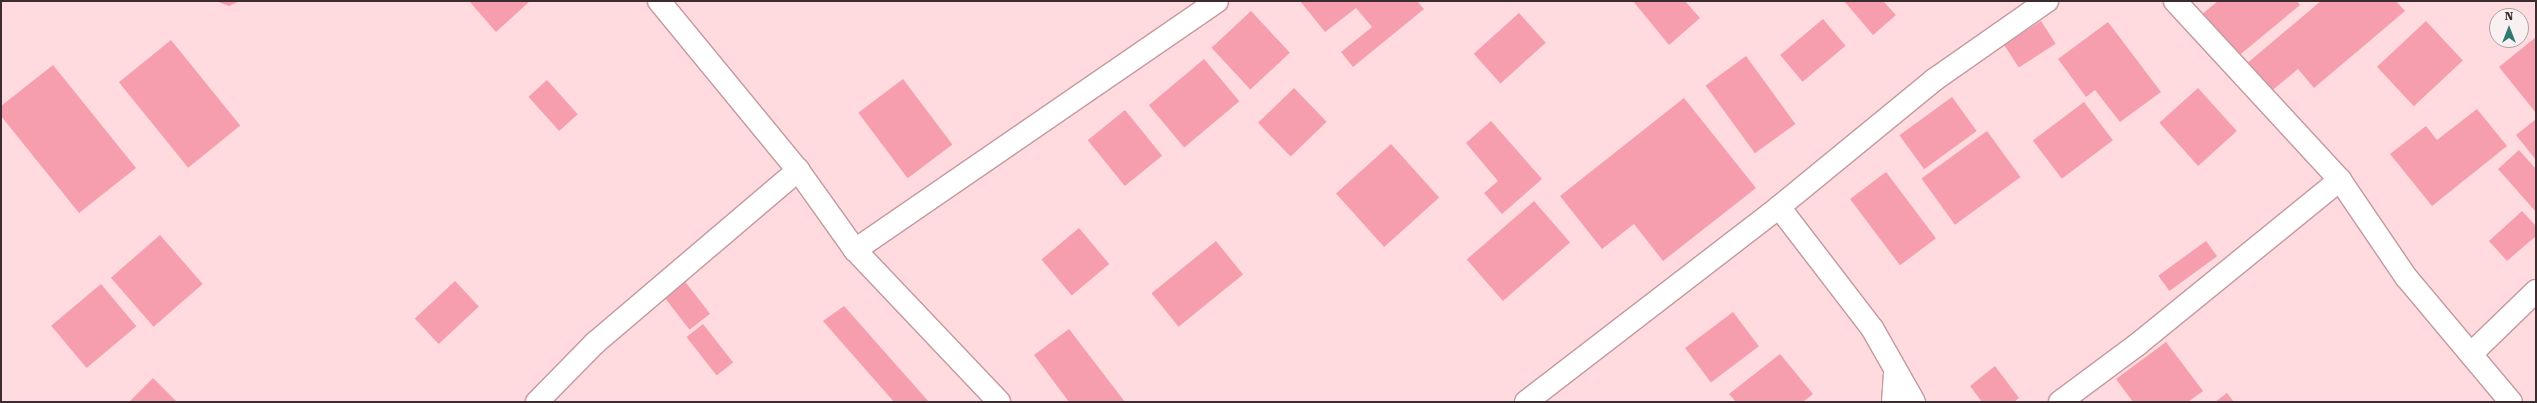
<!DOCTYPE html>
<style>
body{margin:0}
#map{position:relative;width:2537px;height:403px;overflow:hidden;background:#ffdbe0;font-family:"Roboto Serif",serif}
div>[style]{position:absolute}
.building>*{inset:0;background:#f69ead;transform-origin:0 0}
.roads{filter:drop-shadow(1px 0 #c3999f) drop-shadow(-1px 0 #c3999f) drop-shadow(0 1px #c3999f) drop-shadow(0 -1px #c3999f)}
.minor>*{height:22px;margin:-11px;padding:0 11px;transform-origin:11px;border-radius:11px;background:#fff}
span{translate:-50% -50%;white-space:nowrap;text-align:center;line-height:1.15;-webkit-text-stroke:3px #f9f0f1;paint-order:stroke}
.frame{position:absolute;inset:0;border:2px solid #3d2c2f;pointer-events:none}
.north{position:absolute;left:2489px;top:8px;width:40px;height:40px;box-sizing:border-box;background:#f9f0f1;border:1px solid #aea2a3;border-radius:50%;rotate:0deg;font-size:11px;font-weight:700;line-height:16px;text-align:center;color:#3d2c2f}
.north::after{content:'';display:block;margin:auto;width:14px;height:18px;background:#307973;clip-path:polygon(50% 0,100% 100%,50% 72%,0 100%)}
</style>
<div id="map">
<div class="building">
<div style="clip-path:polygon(216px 1px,240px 1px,229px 6px)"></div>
<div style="clip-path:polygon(469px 1px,530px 1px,496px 32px)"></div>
<div style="clip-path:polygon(1300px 1px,1417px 1px,1424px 9px,1353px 67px,1341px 52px,1372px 27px,1356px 8px,1325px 32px)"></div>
<div style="clip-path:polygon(1633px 1px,1685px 1px,1700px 18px,1669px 45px)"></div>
<div style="clip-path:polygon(1844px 1px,1883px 1px,1896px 15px,1873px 35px)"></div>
<div style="clip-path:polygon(2218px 1px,2297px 1px,2300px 5px,2236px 58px,2201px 15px)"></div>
<div style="clip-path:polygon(2321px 1px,2396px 1px,2405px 11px,2314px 88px,2298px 69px,2269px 93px,2245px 65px)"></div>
<div style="left:1251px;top:11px;width:57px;height:54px;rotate:47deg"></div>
<div style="left:1519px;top:13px;width:40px;height:61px;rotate:48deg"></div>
<div style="left:1823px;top:19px;width:35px;height:56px;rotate:50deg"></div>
<div style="left:2041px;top:21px;width:27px;height:44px;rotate:57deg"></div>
<div style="left:2426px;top:21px;width:54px;height:67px;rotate:47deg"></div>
<div style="clip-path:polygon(2108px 22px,2161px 92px,2120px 122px,2095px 90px,2086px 97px,2058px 59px)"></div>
<div style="clip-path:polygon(2536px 37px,2536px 113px,2499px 67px)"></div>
<div style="left:171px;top:40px;width:110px;height:67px;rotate:51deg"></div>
<div style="left:1746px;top:56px;width:84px;height:50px;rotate:54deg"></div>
<div style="left:1204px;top:59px;width:55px;height:72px;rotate:50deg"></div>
<div style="clip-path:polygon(53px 65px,136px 168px,79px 213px,1px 116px,1px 106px)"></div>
<div style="left:903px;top:79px;width:82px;height:56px;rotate:53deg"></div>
<div style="left:547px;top:80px;width:46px;height:25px;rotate:48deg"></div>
<div style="left:1294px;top:88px;width:47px;height:50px;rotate:46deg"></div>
<div style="left:2198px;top:88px;width:58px;height:52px;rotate:48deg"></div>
<div style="left:1952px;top:97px;width:42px;height:65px;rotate:54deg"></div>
<div style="clip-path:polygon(1684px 98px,1756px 188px,1663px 261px,1634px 224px,1602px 249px,1560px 196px)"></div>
<div style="left:2084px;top:102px;width:48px;height:64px;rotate:53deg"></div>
<div style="clip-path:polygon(2477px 109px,2507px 146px,2432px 206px,2390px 154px,2426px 126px,2437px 140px)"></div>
<div style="left:1125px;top:110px;width:59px;height:48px;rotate:51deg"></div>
<div style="clip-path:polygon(2536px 119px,2536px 160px,2516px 135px)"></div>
<div style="clip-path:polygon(1491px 121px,1542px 179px,1502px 214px,1484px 193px,1498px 181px,1466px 143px)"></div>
<div style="left:1987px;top:131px;width:57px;height:81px;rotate:54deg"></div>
<div style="left:1391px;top:144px;width:72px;height:74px;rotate:48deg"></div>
<div style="clip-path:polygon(2519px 150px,2536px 169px,2536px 212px,2498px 169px)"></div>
<div style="left:1886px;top:172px;width:83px;height:45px;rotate:53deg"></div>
<div style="left:1534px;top:201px;width:55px;height:89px;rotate:49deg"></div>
<div style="clip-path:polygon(2522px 211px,2536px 226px,2536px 236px,2507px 261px,2489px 241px)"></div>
<div style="left:1079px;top:228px;width:47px;height:49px;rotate:50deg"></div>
<div style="left:160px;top:235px;width:65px;height:65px;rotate:49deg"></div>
<div style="left:1216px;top:241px;width:43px;height:83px;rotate:51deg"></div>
<div style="left:2206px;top:241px;width:19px;height:59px;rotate:54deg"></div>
<div style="left:683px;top:279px;width:44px;height:26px;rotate:52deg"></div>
<div style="left:455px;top:281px;width:35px;height:55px;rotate:47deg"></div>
<div style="left:101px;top:284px;width:55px;height:65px;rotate:50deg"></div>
<div style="clip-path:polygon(844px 306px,929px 402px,894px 402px,823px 321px)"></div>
<div style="left:1733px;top:312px;width:43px;height:60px;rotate:53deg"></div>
<div style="left:703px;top:324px;width:49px;height:21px;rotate:52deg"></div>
<div style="clip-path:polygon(1069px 329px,1125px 402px,1069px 402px,1034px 355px)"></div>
<div style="clip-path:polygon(2166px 342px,2203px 391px,2188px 402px,2133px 402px,2116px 379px)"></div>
<div style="clip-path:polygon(1780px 354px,1813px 394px,1803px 402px,1736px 402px,1729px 394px)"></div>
<div style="clip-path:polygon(1995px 366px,2019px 398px,2014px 402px,1982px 402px,1970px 386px)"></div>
<div style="clip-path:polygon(153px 378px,177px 402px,129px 402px)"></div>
<div style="clip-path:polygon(2227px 393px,2234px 402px,2215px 402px)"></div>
</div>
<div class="roads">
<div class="minor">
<div style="left:659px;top:1px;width:219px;rotate:50.6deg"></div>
<div style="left:798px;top:170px;width:98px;rotate:54.5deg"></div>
<div style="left:855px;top:250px;width:209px;rotate:46.5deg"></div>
<div style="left:2175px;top:1px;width:243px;rotate:47.3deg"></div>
<div style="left:2340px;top:180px;width:117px;rotate:55.8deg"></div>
<div style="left:2406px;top:277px;width:163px;rotate:50deg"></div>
<div style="left:1779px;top:207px;width:153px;rotate:52.5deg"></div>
<div style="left:1872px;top:328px;width:85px;rotate:60.4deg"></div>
<div style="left:855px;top:250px;width:439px;rotate:-34.5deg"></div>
<div style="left:2471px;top:354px;width:91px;rotate:-44.1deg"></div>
<div style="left:537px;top:402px;width:83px;rotate:-45.5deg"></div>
<div style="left:595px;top:343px;width:267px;rotate:-40.4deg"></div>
<div style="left:1526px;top:402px;width:319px;rotate:-37.6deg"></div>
<div style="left:1779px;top:207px;width:200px;rotate:-39.3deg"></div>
<div style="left:1934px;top:80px;width:138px;rotate:-35deg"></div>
<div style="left:1893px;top:402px;width:32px;rotate:-86deg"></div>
<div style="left:2060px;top:402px;width:97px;rotate:-36.6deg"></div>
<div style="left:2138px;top:344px;width:260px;rotate:-39.1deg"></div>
</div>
</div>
<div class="frame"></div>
<div class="north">N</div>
</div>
